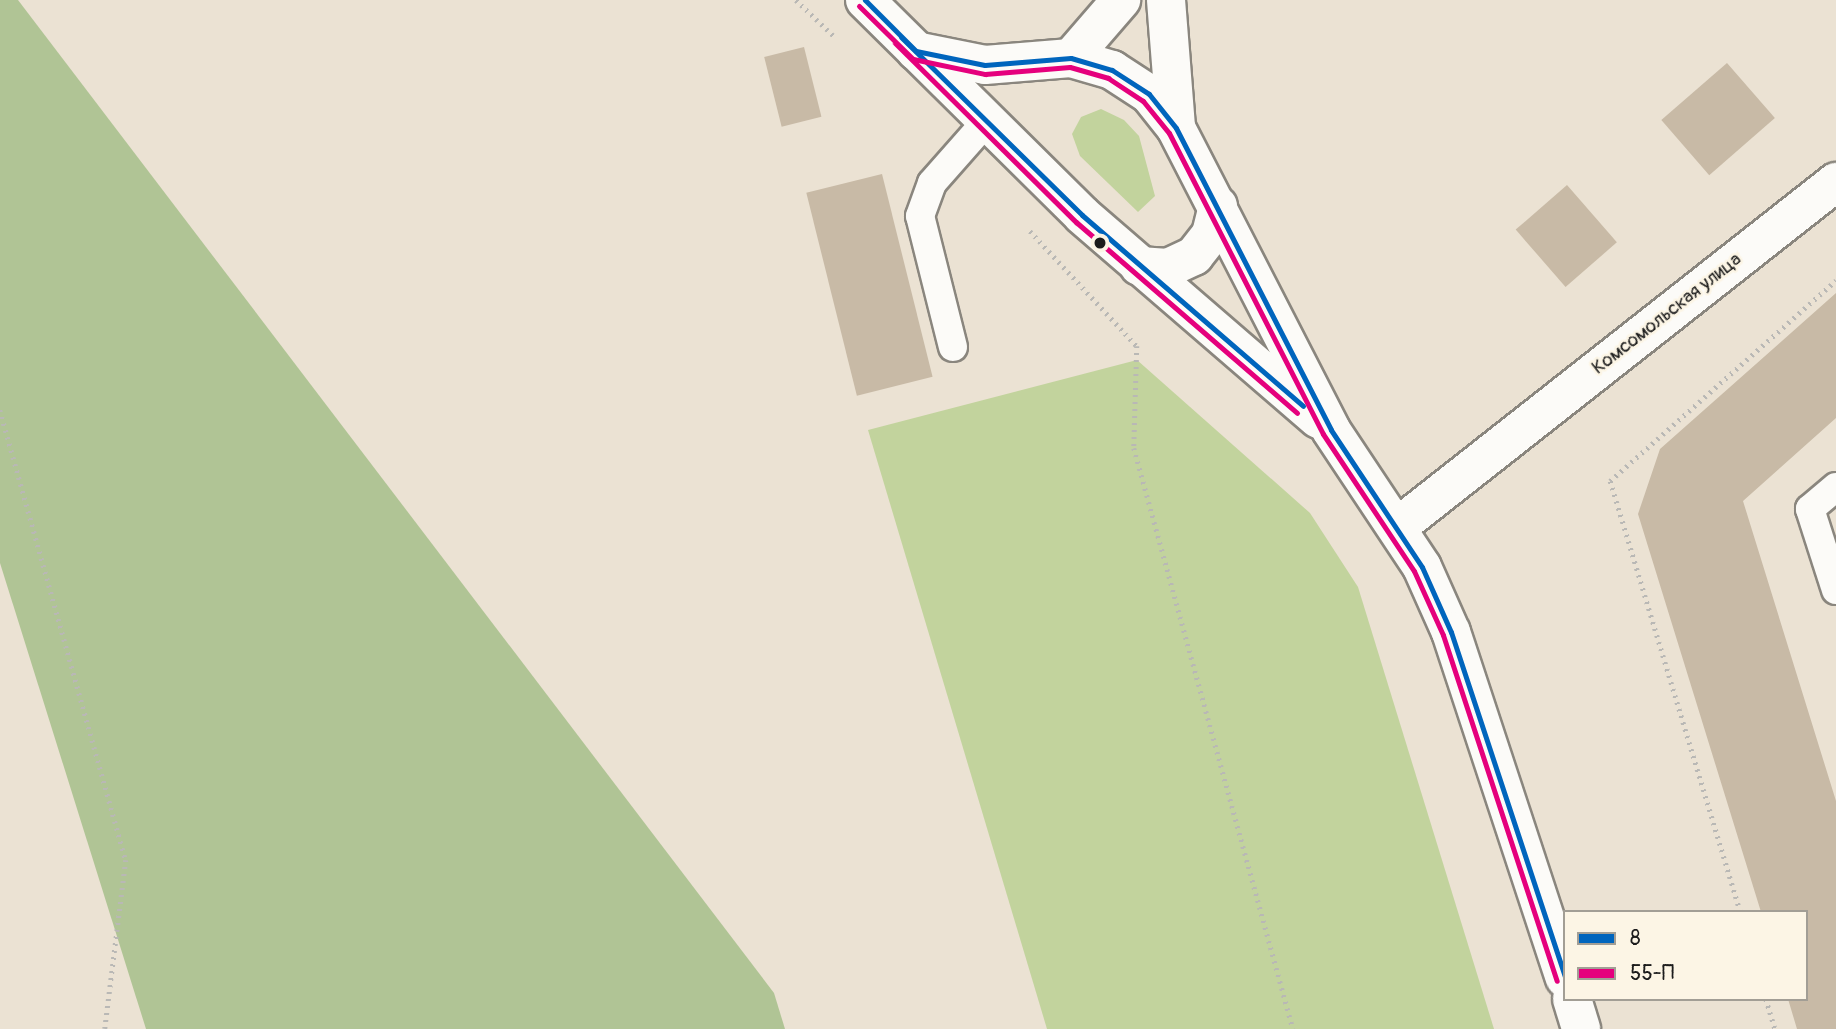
<!DOCTYPE html>
<meta charset="utf-8">
<style>
body{margin:0}
#map{position:relative;width:1836px;height:1029px;overflow:hidden;background:#ebe2d3;font-family:Pangolin,sans-serif}
div>[style]{position:absolute}
.green>*{inset:0;background:#c2d39d}
.forest>*{inset:0;background:#b0c495}
.building>*{inset:0;background:#c8baa6;transform-origin:0 0}
.path>*{height:4.5px;margin-top:-2.25px;transform-origin:0;background:repeating-linear-gradient(90deg,#b9b8b5 0 2px,transparent 0 7px)}
.roads{filter:drop-shadow(2px 0 #8a867e) drop-shadow(-2px 0 #8a867e) drop-shadow(0 2px #8a867e) drop-shadow(0 -2px #8a867e)}
.lane>*{height:28px;margin:-14px;padding:0 14px;transform-origin:14px;border-radius:14px;background:#fcfbf8}
.street>*{height:38px;margin:-19px;padding:0 19px;transform-origin:19px;border-radius:19px;background:#fcfbf8}
.secondary>*{height:38px;margin:-19px;padding:0 19px;transform-origin:19px;border-radius:19px;background:#fcfbf8}
.bus-1>*{height:5px;margin:-2.5px;padding:0 2.5px;transform-origin:2.5px;border-radius:2.5px;background:#0065bd}
.bus-2>*{height:5px;margin:-2.5px;padding:0 2.5px;transform-origin:2.5px;border-radius:2.5px;background:#e5007d}
.dots>*{width:19px;height:19px;translate:-50% -50%;box-sizing:border-box;border:4px solid #fcf5e5;border-radius:50%}
span{translate:-50% -50%;white-space:nowrap;text-align:center;line-height:1.15;-webkit-text-stroke:5px #fcf5e5;paint-order:stroke}
.street-label{font-size:19px;color:#1c1c1c}
.legend{position:absolute;left:1563px;top:910px;width:245px;height:91px;box-sizing:border-box;background:#fcf5e5;border:2px solid #a29e95;margin:0;padding:9px 12px;list-style:none;font-size:21px;color:#1c1c1c}
.legend li{display:flex;align-items:center;gap:14px;height:35px}
.legend b{width:35px;border:2px solid #a29e95}
</style>
<div id="map">
<div class="green">
<div style="clip-path:polygon(1101px 109px,1124px 120px,1139px 136px,1155px 196px,1138px 212px,1080px 156px,1072px 134px,1081px 117px)"></div>
<div style="clip-path:polygon(1137px 360px,1310px 513px,1358px 587px,1494px 1029px,1047px 1029px,868px 430px)"></div>
</div>
<div class="forest">
<div style="clip-path:polygon(0 0,18px 0,774px 993px,785px 1029px,146px 1029px,0 563px)"></div>
</div>
<div class="building">
<div style="left:804px;top:47px;width:72px;height:41px;rotate:76deg"></div>
<div style="left:1727px;top:63px;width:73px;height:87px;rotate:49deg"></div>
<div style="left:882px;top:174px;width:209px;height:78px;rotate:76deg"></div>
<div style="left:1567px;top:185px;width:76px;height:68px;rotate:49deg"></div>
<div style="clip-path:polygon(1836px 293px,1836px 418px,1743px 501px,1836px 801px,1836px 1029px,1797px 1029px,1788px 999px,1806px 999px,1806px 912px,1761px 912px,1638px 514px,1660px 449px)"></div>
</div>
<div class="path">
<div style="left:796px;top:0;width:52px;rotate:43.5deg"></div>
<div style="left:1030px;top:231px;width:157px;rotate:47.1deg"></div>
<div style="left:1137px;top:346px;width:102px;rotate:91.7deg"></div>
<div style="left:1134px;top:448px;width:602px;rotate:74.69deg"></div>
<div style="left:0;top:410px;width:467px;rotate:74.4deg"></div>
<div style="left:126px;top:860px;width:170px;rotate:97.1deg"></div>
<div style="left:1740px;top:912px;width:450px;rotate:-106.8deg"></div>
<div style="left:1610px;top:481px;width:302px;rotate:-41.6deg"></div>
<div style="left:1766px;top:999px;width:31px;rotate:73deg"></div>
</div>
<div class="roads">
<div class="lane">
<div style="left:953px;top:347px;width:135px;rotate:-104.1deg"></div>
<div style="left:920px;top:216px;width:35px;rotate:-70deg"></div>
<div style="left:932px;top:183px;width:79px;rotate:-48.6deg"></div>
<div style="left:1836px;top:487px;width:34px;rotate:140deg"></div>
<div style="left:1810px;top:509px;width:85px;rotate:72.2deg"></div>
</div>
<div class="street">
<div style="left:1166px;top:0;width:128px;rotate:85.5deg"></div>
<div style="left:1071px;top:58px;width:77px;rotate:-49.2deg"></div>
<div style="left:1400px;top:525px;width:555px;rotate:-38.19deg"></div>
</div>
<div class="secondary">
<div style="left:865px;top:0;width:305px;rotate:44.7deg"></div>
<div style="left:1082px;top:215px;width:312px;rotate:40.8deg"></div>
<div style="left:916px;top:51px;width:70px;rotate:11.5deg"></div>
<div style="left:985px;top:65px;width:86px;rotate:-4.7deg"></div>
<div style="left:1071px;top:58px;width:43px;rotate:16.3deg"></div>
<div style="left:1112px;top:70px;width:44px;rotate:33deg"></div>
<div style="left:1149px;top:94px;width:43px;rotate:51.5deg"></div>
<div style="left:1176px;top:128px;width:339px;rotate:62.8deg"></div>
<div style="left:1331px;top:430px;width:164px;rotate:56.4deg"></div>
<div style="left:1422px;top:567px;width:71px;rotate:66deg"></div>
<div style="left:1451px;top:632px;width:364px;rotate:71.8deg"></div>
<div style="left:1139px;top:266px;width:29px;rotate:4deg"></div>
<div style="left:1168px;top:268px;width:29px;rotate:-25deg"></div>
<div style="left:1194px;top:256px;width:28px;rotate:-52deg"></div>
<div style="left:1211px;top:234px;width:29px;rotate:-76deg"></div>
<div style="left:1572px;top:999px;width:31px;rotate:73deg"></div>
</div>
</div>
<div class="bus-1">
<div style="left:865px;top:0;width:72px;rotate:45deg"></div>
<div style="left:916px;top:51px;width:70px;rotate:11.5deg"></div>
<div style="left:985px;top:65px;width:86px;rotate:-4.7deg"></div>
<div style="left:1071px;top:58px;width:43px;rotate:16.3deg"></div>
<div style="left:1112px;top:70px;width:44px;rotate:33deg"></div>
<div style="left:1149px;top:94px;width:43px;rotate:51.5deg"></div>
<div style="left:1176px;top:128px;width:339px;rotate:62.8deg"></div>
<div style="left:1331px;top:430px;width:164px;rotate:56.4deg"></div>
<div style="left:1422px;top:567px;width:71px;rotate:66deg"></div>
<div style="left:1451px;top:632px;width:363px;rotate:71.7deg"></div>
<div style="left:901px;top:37px;width:254px;rotate:44.5deg"></div>
<div style="left:1082px;top:215px;width:292px;rotate:40.8deg"></div>
</div>
<div class="bus-2">
<div style="left:859px;top:6px;width:76px;rotate:44.5deg"></div>
<div style="left:913px;top:59px;width:74px;rotate:11.8deg"></div>
<div style="left:985px;top:74px;width:85px;rotate:-4.7deg"></div>
<div style="left:1070px;top:67px;width:40px;rotate:16deg"></div>
<div style="left:1108px;top:78px;width:42px;rotate:33.3deg"></div>
<div style="left:1143px;top:101px;width:41px;rotate:50.9deg"></div>
<div style="left:1169px;top:133px;width:338px;rotate:62.9deg"></div>
<div style="left:1323px;top:434px;width:164px;rotate:56.4deg"></div>
<div style="left:1414px;top:571px;width:70px;rotate:65.6deg"></div>
<div style="left:1443px;top:635px;width:364px;rotate:71.8deg"></div>
<div style="left:895px;top:43px;width:255px;rotate:44.7deg"></div>
<div style="left:1076px;top:222px;width:292px;rotate:40.8deg"></div>
</div>
<div class="dots">
<div style="left:1100px;top:243px;background:#1c1c1c"></div>
</div>
<div class="street-label">
<span style="left:1667px;top:314px;rotate:-38deg">Комсомольская улица</span>
</div>
<ul class="legend">
<li><b style="height:9px;background:#0065bd"></b>8</li>
<li><b style="height:9px;background:#e5007d"></b>55-П</li>
</ul>
</div>
